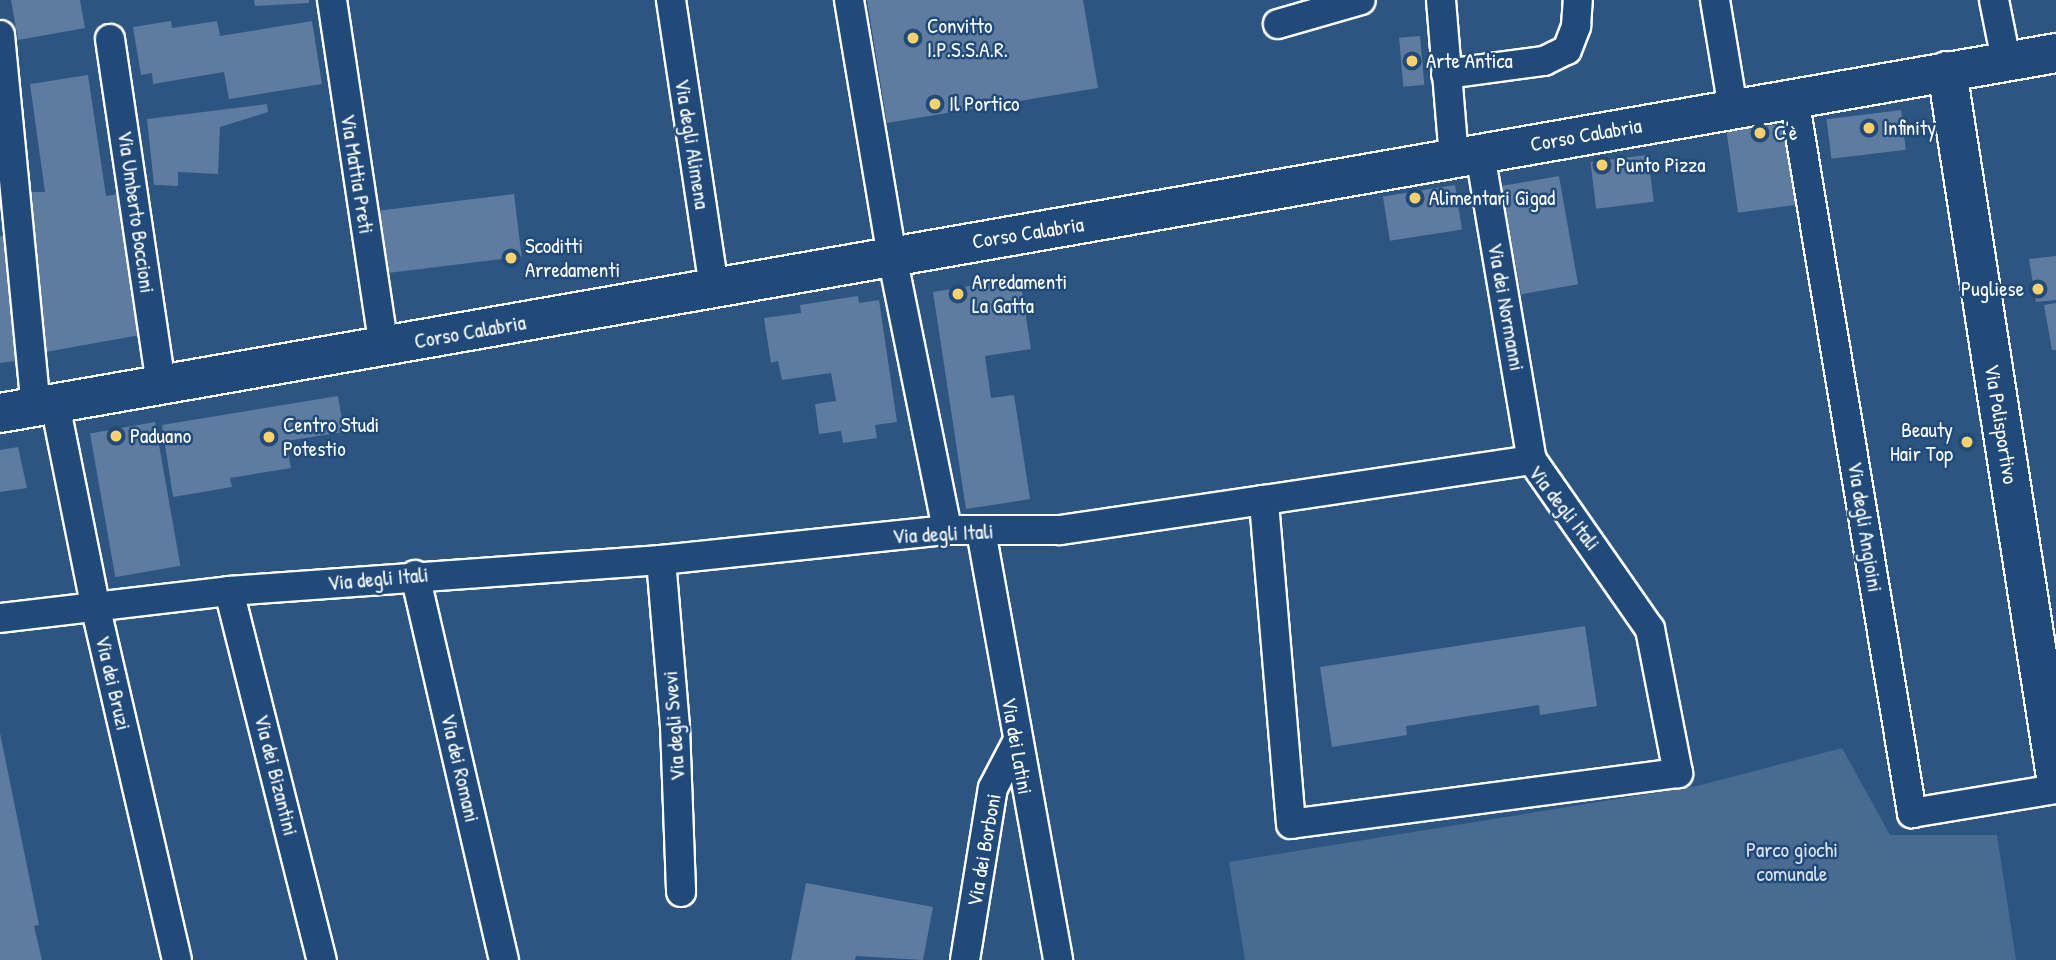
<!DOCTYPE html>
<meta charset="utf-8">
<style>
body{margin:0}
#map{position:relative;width:2056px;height:960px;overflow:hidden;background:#2c5582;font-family:"Patrick Hand",sans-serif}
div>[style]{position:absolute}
.green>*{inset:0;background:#486b92}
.building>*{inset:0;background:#5e7c9f;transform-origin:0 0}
.roads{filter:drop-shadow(2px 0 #fff) drop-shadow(-2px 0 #fff) drop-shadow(0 2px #fff) drop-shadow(0 -2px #fff)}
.street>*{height:28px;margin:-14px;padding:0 14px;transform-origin:14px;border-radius:14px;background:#1f4a7a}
.secondary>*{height:38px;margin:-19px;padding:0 19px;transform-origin:19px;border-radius:19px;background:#1f4a7a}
.primary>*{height:38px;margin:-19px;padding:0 19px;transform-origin:19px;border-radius:19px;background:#1f4a7a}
.dots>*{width:19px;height:19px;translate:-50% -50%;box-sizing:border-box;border:4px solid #1f4a7a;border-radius:50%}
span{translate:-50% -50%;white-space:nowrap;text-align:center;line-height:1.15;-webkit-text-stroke:5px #1f4a7a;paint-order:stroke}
.poi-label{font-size:21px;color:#fff}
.left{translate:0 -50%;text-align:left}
.right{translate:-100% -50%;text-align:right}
.street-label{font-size:21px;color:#fff}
.park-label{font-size:21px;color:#dae1e9}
</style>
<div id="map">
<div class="green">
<div style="clip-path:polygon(1842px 748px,1890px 835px,1997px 835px,2016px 960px,1245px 960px,1229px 862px,1697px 786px)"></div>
</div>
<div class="building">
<div style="clip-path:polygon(11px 0,80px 0,85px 28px,18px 40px)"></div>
<div style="clip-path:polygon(254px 0,309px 0,309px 3px,255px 6px)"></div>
<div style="clip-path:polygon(867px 0,1083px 0,1098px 88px,887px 123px)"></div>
<div style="clip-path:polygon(171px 21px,172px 28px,217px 21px,220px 36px,312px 21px,322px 84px,229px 99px,224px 72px,153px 84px,152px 73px,141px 75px,133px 27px)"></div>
<div style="left:1420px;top:36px;width:49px;height:21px;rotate:85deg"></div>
<div style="clip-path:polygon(88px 75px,106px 196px,131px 192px,151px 333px,40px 353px,32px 192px,45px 192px,30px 84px)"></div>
<div style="clip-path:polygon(267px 104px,268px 112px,220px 127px,218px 174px,178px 172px,178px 186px,154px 185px,147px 119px)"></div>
<div style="left:1901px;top:110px;width:40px;height:75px;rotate:83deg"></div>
<div style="left:1788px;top:123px;width:82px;height:62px;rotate:82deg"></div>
<div style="left:1648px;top:155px;width:47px;height:58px;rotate:83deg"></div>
<div style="left:1559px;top:176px;width:110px;height:58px;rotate:80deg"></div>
<div style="left:1455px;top:185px;width:45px;height:73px;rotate:81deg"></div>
<div style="left:514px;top:194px;width:63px;height:141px;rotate:83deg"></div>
<div style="clip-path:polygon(13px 234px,23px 360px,0 363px,0 236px)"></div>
<div style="clip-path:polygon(2056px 256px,2056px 300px,2036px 302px,2029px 259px)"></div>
<div style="clip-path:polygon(1020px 278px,1031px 349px,985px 356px,991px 398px,1014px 395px,1030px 499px,966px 509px,933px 292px)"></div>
<div style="clip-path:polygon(858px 296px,859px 303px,879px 300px,897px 422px,875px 425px,877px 438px,843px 443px,841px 431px,819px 434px,815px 404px,836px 401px,831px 373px,782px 380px,778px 361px,771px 363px,764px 318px,801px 313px,800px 305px)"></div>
<div style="clip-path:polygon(2056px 303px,2056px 350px,2052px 350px,2044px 305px)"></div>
<div style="clip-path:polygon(338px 396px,344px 432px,286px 441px,291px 468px,230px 478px,232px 487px,173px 497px,162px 425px)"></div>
<div style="left:155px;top:422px;width:146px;height:66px;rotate:80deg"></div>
<div style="clip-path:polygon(18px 447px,27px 488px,0 492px,0 450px)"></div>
<div style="clip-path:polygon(1585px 626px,1597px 706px,1540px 715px,1539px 705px,1406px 726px,1407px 735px,1332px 747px,1320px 667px)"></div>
<div style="clip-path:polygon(0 733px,39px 925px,34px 926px,42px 960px,0 960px)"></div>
<div style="clip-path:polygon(806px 883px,933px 907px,923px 960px,856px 956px,855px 960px,791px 960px)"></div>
</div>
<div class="roads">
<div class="street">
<div style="left:332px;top:0;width:351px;rotate:81.5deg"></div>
<div style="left:671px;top:0;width:291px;rotate:81.5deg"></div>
<div style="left:849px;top:0;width:260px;rotate:80.5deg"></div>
<div style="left:892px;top:256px;width:279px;rotate:78.6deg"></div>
<div style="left:1441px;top:0;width:160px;rotate:85.3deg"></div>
<div style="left:1715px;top:0;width:110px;rotate:80.6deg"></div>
<div style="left:1994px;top:0;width:61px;rotate:78.7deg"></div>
<div style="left:1278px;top:24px;width:86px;rotate:-16.1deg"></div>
<div style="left:0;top:35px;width:374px;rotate:84.5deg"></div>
<div style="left:110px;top:39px;width:351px;rotate:81.6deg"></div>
<div style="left:1446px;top:74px;width:99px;rotate:-7.6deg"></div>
<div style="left:1544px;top:61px;width:25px;rotate:-26deg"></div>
<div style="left:1567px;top:50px;width:26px;rotate:-69deg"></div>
<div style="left:1576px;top:26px;width:26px;rotate:-86deg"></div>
<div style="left:1794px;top:98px;width:725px;rotate:80.63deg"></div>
<div style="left:1912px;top:813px;width:146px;rotate:-9.5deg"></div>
<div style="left:1480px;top:154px;width:310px;rotate:80.4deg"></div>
<div style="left:55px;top:404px;width:205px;rotate:78.7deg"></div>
<div style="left:95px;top:605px;width:364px;rotate:77deg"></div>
<div style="left:981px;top:531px;width:436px;rotate:79.8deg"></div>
<div style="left:661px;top:560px;width:167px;rotate:85.2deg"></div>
<div style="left:675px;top:726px;width:166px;rotate:87.9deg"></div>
<div style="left:415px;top:575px;width:395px;rotate:77deg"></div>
<div style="left:229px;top:591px;width:381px;rotate:75.9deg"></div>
<div style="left:0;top:618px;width:231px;rotate:-6.7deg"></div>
<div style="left:229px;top:591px;width:433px;rotate:-4.1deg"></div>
<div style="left:661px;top:560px;width:288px;rotate:-6deg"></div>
<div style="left:947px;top:530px;width:113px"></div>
<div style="left:1060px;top:530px;width:206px;rotate:-8.4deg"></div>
<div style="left:1264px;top:500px;width:271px;rotate:-8.5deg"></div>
<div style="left:1532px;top:460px;width:206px;rotate:55.1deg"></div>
<div style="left:1650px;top:629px;width:147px;rotate:79deg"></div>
<div style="left:1678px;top:773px;width:390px;rotate:172.5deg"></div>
<div style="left:1291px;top:824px;width:325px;rotate:-94.8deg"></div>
<div style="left:965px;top:960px;width:174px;rotate:-80.8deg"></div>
<div style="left:993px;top:788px;width:50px;rotate:-62.4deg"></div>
</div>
<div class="secondary">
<div style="left:1947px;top:71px;width:714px;rotate:81.22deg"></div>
</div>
<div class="primary">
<div style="left:0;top:413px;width:2087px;rotate:-9.93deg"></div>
</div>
</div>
<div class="dots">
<div style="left:913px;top:38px;background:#ffd166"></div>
<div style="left:1412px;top:61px;background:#ffd166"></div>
<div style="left:935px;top:104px;background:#ffd166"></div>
<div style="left:1869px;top:128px;background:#ffd166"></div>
<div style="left:1760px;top:133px;background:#ffd166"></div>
<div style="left:1602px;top:165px;background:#ffd166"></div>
<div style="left:1415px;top:198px;background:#ffd166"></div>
<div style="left:511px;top:258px;background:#ffd166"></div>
<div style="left:2038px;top:289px;background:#ffd166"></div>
<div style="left:958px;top:294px;background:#ffd166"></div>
<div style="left:116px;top:436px;background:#ffd166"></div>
<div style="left:269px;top:437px;background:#ffd166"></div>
<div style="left:1967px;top:442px;background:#ffd166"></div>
</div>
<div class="poi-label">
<span class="left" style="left:927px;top:38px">Convitto<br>I.P.S.S.A.R.</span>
<span class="left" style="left:1426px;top:61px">Arte Antica</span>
<span class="left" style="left:949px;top:104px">Il Portico</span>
<span class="left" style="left:1883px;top:128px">Infinity</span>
<span class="left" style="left:1774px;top:133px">C'è</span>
<span class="left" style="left:1616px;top:165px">Punto Pizza</span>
<span class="left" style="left:1429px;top:198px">Alimentari Gigad</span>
<span class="left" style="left:525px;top:258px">Scoditti<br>Arredamenti</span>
<span class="left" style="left:972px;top:294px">Arredamenti<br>La Gatta</span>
<span class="right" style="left:2024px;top:289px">Pugliese</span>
<span class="left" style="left:283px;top:437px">Centro Studi<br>Potestio</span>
<span class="right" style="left:1953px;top:442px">Beauty<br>Hair Top</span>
<span class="left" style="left:130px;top:436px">Paduano</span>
</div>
<div class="street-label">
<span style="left:1586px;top:135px;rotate:-10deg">Corso Calabria</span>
<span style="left:692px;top:144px;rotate:81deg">Via degli Alimena</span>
<span style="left:357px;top:174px;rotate:81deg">Via Mattia Preti</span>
<span style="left:136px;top:212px;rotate:82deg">Via Umberto Boccioni</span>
<span style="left:1028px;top:233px;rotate:-9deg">Corso Calabria</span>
<span style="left:1506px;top:307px;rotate:80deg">Via dei Normanni</span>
<span style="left:470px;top:332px;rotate:-10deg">Corso Calabria</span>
<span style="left:2001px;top:424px;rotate:81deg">Via Polisportivo</span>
<span style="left:1564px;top:508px;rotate:52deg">Via degli Itali</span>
<span style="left:1865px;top:527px;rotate:81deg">Via degli Angioini</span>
<span style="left:943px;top:534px;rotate:-3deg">Via degli Itali</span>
<span style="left:378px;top:579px;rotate:-5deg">Via degli Itali</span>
<span style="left:113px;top:683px;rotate:77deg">Via dei Bruzi</span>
<span style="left:674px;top:726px;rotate:-94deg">Via degli Svevi</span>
<span style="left:1017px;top:746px;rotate:80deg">Via dei Latini</span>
<span style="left:460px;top:768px;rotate:77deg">Via dei Romani</span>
<span style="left:276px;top:775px;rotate:76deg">Via dei Bizantini</span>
<span style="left:984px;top:850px;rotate:-80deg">Via dei Borboni</span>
</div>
<div class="park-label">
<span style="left:1792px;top:862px">Parco giochi<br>comunale</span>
</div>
</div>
